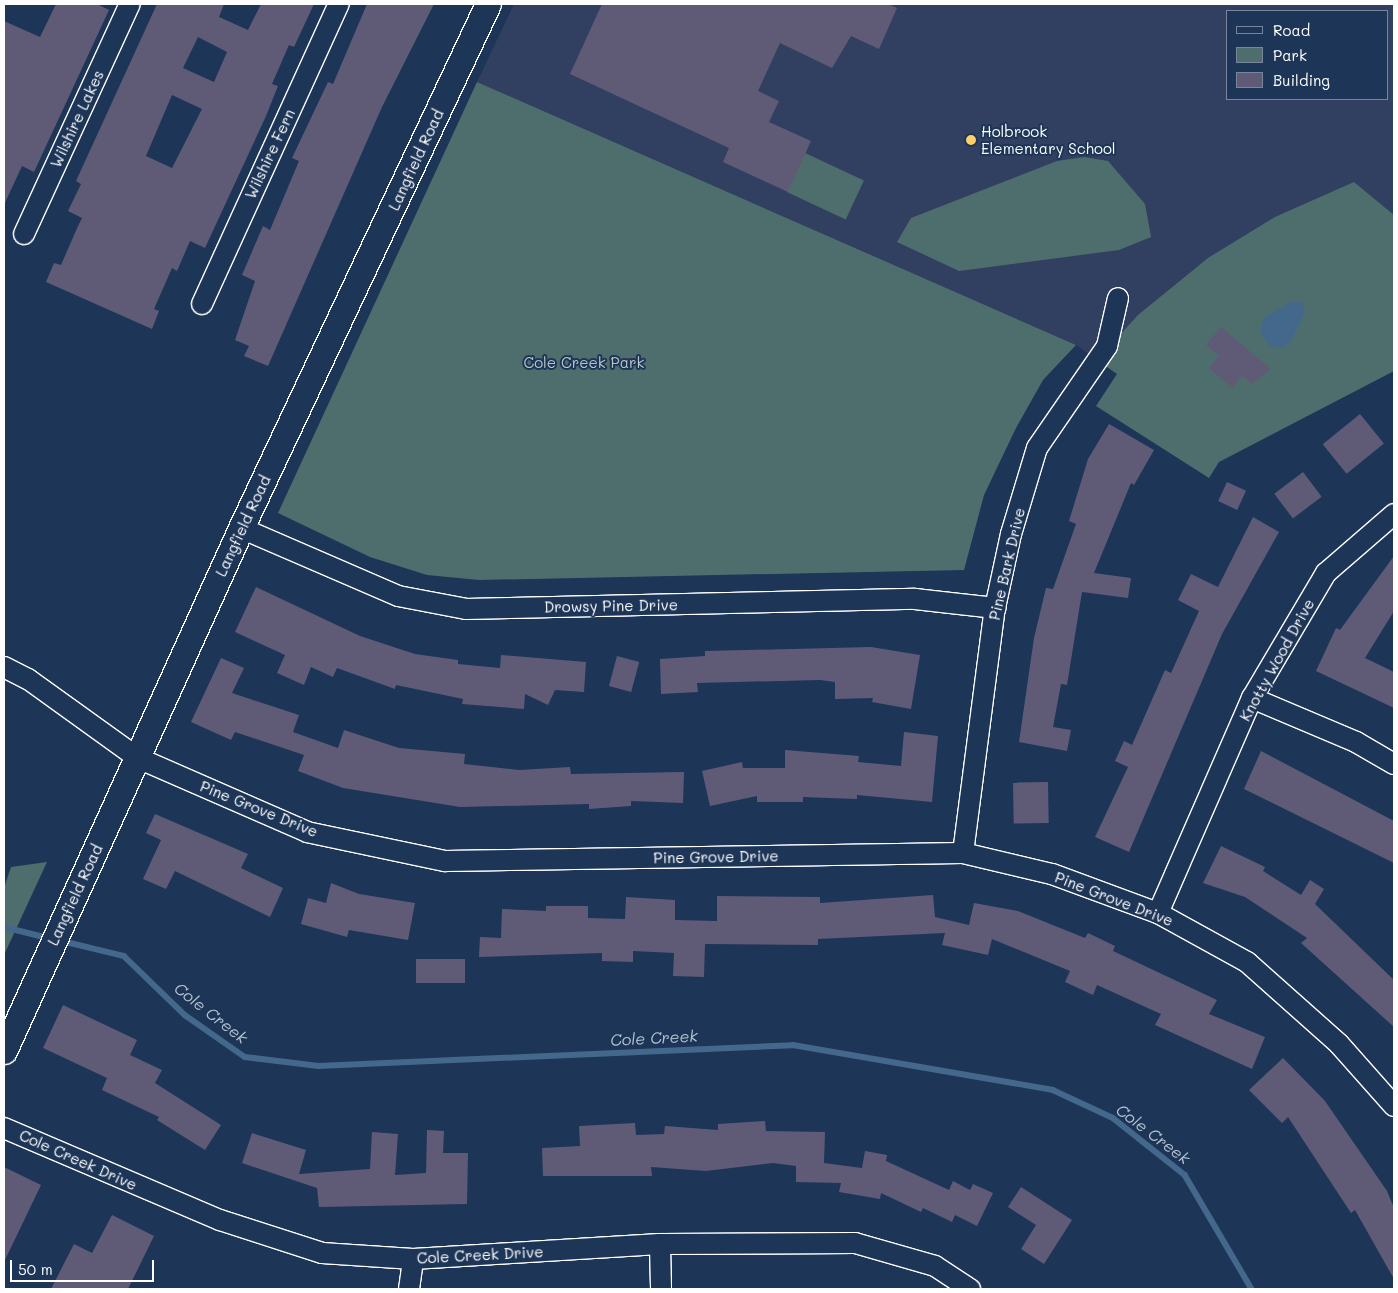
<!DOCTYPE html>
<style>
body{margin:0}
#map{position:relative;width:1398px;height:1293px;overflow:hidden;background:#1d3557;font-family:Mali,sans-serif}
div>[style]{position:absolute}
.built>*{inset:0;background:#314061}
.green>*{inset:0;background:#4e6e6e;transform-origin:0 0}
.water>*{inset:0;background:#44688c}
.stream>*{height:5.5px;margin:-2.75px;padding:0 2.75px;transform-origin:2.75px;border-radius:2.75px;background:#44688c}
.building>*{inset:0;background:#5f5b77;transform-origin:0 0}
.roads{filter:drop-shadow(1px 0 #fff) drop-shadow(-1px 0 #fff) drop-shadow(0 1px #fff) drop-shadow(0 -1px #fff)}
.minor>*{height:20px;margin:-10px;padding:0 10px;transform-origin:10px;border-radius:10px;background:#1d3557}
.tertiary>*{height:25px;margin:-12.5px;padding:0 12.5px;transform-origin:12.5px;border-radius:12.5px;background:#1d3557}
.dots>*{width:14px;height:14px;translate:-50% -50%;box-sizing:border-box;border:2px solid #1d3557;border-radius:50%}
span{translate:-50% -50%;white-space:nowrap;text-align:center;line-height:1.15;-webkit-text-stroke:4px #1d3557;paint-order:stroke}
.street-label{font-size:15px;color:#fff}
.poi-label{font-size:15px;color:#fff}
.left{translate:0 -50%;text-align:left}
.park-label{font-size:15px;color:#b8c5c5}
.water-label{font-size:16px;color:#b4c3d1;font-style:italic}
.frame{position:absolute;inset:0;border:5px solid #fff;pointer-events:none}
.legend{position:absolute;left:1226px;top:10px;width:162px;height:90px;box-sizing:border-box;background:#1d3557;border:1px solid #77869a;margin:0;padding:6px 9px;list-style:none;font-size:15px;color:#fff}
.legend li{display:flex;align-items:center;gap:10px;height:25px}
.legend b{width:25px;border:1px solid #77869a}
.scale{position:absolute;left:10px;top:1260px;width:144px;height:22px;box-sizing:border-box;border:2px solid #fff;border-top:0;padding-left:6px;font-size:15px;line-height:18px;white-space:nowrap;color:#fff;-webkit-text-stroke:4px #1d3557;paint-order:stroke}
</style>
<div id="map">
<div class="built">
<div style="clip-path:polygon(evenodd,514px 4px,1394px 4px,1394px 215px,1354px 182px,1097px 360px,1076px 345px,477px 82px,514px 4px,1227px 11px,1387px 11px,1387px 99px,1227px 99px,1227px 11px)"></div>
</div>
<div class="green">
<div style="clip-path:polygon(477px 82px,1076px 345px,1043px 380px,1016px 428px,984px 495px,964px 570px,479px 580px,427px 575px,370px 557px,278px 513px)"></div>
<div style="left:805px;top:153px;width:65px;height:43px;rotate:25deg"></div>
<div style="clip-path:polygon(1084px 157px,1108px 161px,1145px 204px,1151px 237px,1119px 250px,959px 271px,897px 242px,911px 218px,1057px 161px)"></div>
<div style="clip-path:polygon(1354px 182px,1394px 215px,1394px 371px,1219px 462px,1209px 478px,1096px 406px,1117px 374px,1097px 360px,1138px 315px,1208px 258px,1275px 217px)"></div>
<div style="clip-path:polygon(47px 862px,4px 955px,4px 888px,11px 867px)"></div>
</div>
<div class="water">
<div style="clip-path:polygon(1293px 301px,1302px 303px,1305px 312px,1291px 341px,1282px 348px,1269px 346px,1260px 330px,1264px 318px)"></div>
</div>
<div class="stream">
<div style="left:4px;top:927px;width:45px;rotate:14deg"></div>
<div style="left:62px;top:941px;width:64px;rotate:13.6deg"></div>
<div style="left:124px;top:956px;width:85px;rotate:44deg"></div>
<div style="left:185px;top:1015px;width:73px;rotate:35deg"></div>
<div style="left:245px;top:1057px;width:74px;rotate:7deg"></div>
<div style="left:318px;top:1066px;width:475px;rotate:-2.5deg"></div>
<div style="left:793px;top:1045px;width:264px;rotate:9.8deg"></div>
<div style="left:1053px;top:1090px;width:66px;rotate:25deg"></div>
<div style="left:1113px;top:1118px;width:92px;rotate:38.4deg"></div>
<div style="left:1185px;top:1175px;width:132px;rotate:59.6deg"></div>
</div>
<div class="building">
<div style="clip-path:polygon(56px 4px,97px 4px,109px 10px,34px 172px,22px 166px,4px 205px,4px 21px,40px 37px)"></div>
<div style="clip-path:polygon(evenodd,157px 4px,224px 4px,219px 17px,248px 30px,261px 4px,314px 4px,294px 47px,289px 45px,272px 84px,278px 86px,266px 116px,205px 248px,190px 241px,177px 271px,172px 268px,154px 309px,159px 311px,152px 329px,46px 282px,54px 263px,61px 265px,78px 226px,82px 218px,68px 211px,81px 184px,76px 181px,157px 4px,198px 37px,227px 52px,214px 82px,183px 68px,198px 37px,157px 4px,172px 95px,202px 109px,172px 168px,146px 156px,172px 95px)"></div>
<div style="clip-path:polygon(367px 4px,434px 4px,382px 107px,268px 366px,244px 356px,249px 346px,235px 340px,255px 281px,242px 275px,263px 226px,270px 230px,299px 161px,292px 158px,328px 82px,333px 84px)"></div>
<div style="clip-path:polygon(602px 4px,888px 4px,897px 8px,879px 49px,851px 36px,832px 68px,780px 43px,758px 91px,779px 101px,769px 122px,811px 141px,788px 192px,723px 162px,729px 148px,570px 74px)"></div>
<div style="clip-path:polygon(1221px 327px,1271px 369px,1252px 384px,1242px 376px,1232px 388px,1209px 368px,1219px 356px,1206px 345px)"></div>
<div style="left:1360px;top:414px;width:38px;height:48px;rotate:51deg"></div>
<div style="clip-path:polygon(1109px 424px,1154px 450px,1134px 485px,1131px 483px,1094px 573px,1131px 578px,1128px 598px,1082px 592px,1067px 685px,1061px 684px,1053px 727px,1071px 730px,1067px 751px,1019px 742px,1034px 638px,1046px 588px,1053px 589px,1076px 524px,1069px 521px,1088px 459px)"></div>
<div style="left:1303px;top:472px;width:31px;height:36px;rotate:53deg"></div>
<div style="left:1227px;top:482px;width:21px;height:21px;rotate:25deg"></div>
<div style="clip-path:polygon(1253px 517px,1279px 532px,1222px 634px,1129px 852px,1095px 837px,1128px 767px,1115px 761px,1124px 741px,1132px 745px,1165px 670px,1171px 673px,1199px 611px,1178px 600px,1191px 574px,1218px 587px)"></div>
<div style="clip-path:polygon(1394px 556px,1394px 611px,1365px 658px,1394px 672px,1394px 708px,1316px 671px,1336px 628px,1340px 630px)"></div>
<div style="clip-path:polygon(256px 587px,360px 636px,415px 654px,458px 660px,458px 664px,500px 668px,501px 655px,586px 662px,584px 692px,555px 690px,548px 705px,525px 694px,524px 709px,462px 704px,463px 699px,396px 685px,395px 689px,337px 668px,333px 677px,311px 667px,304px 685px,277px 673px,285px 655px,235px 632px)"></div>
<div style="clip-path:polygon(871px 647px,920px 655px,911px 709px,872px 702px,873px 698px,835px 699px,835px 682px,820px 680px,697px 683px,698px 692px,661px 694px,660px 659px,705px 656px,705px 651px)"></div>
<div style="left:617px;top:656px;width:23px;height:31px;rotate:15deg"></div>
<div style="clip-path:polygon(221px 658px,244px 668px,232px 693px,299px 715px,293px 732px,338px 748px,344px 730px,399px 748px,465px 754px,464px 764px,519px 770px,570px 767px,571px 774px,684px 772px,683px 803px,631px 801px,631px 806px,589px 809px,589px 804px,460px 807px,343px 788px,298px 771px,304px 755px,235px 732px,231px 740px,191px 722px)"></div>
<div style="clip-path:polygon(904px 732px,938px 736px,932px 802px,857px 795px,857px 799px,803px 797px,803px 802px,757px 802px,757px 796px,710px 806px,702px 771px,742px 762px,743px 768px,785px 768px,785px 750px,859px 756px,858px 762px,901px 766px)"></div>
<div style="clip-path:polygon(1261px 751px,1394px 821px,1394px 863px,1244px 789px)"></div>
<div style="left:1048px;top:782px;width:41px;height:35px;rotate:89deg"></div>
<div style="clip-path:polygon(155px 814px,248px 854px,241px 868px,283px 888px,270px 917px,175px 871px,166px 889px,143px 879px,161px 840px,146px 833px)"></div>
<div style="clip-path:polygon(1221px 846px,1265px 867px,1263px 871px,1301px 895px,1310px 880px,1324px 889px,1315px 904px,1394px 980px,1394px 1027px,1301px 943px,1307px 938px,1245px 897px,1203px 883px)"></div>
<div style="clip-path:polygon(331px 883px,359px 894px,415px 903px,408px 940px,349px 930px,347px 937px,301px 924px,308px 898px,326px 903px)"></div>
<div style="clip-path:polygon(933px 895px,935px 917px,969px 925px,974px 903px,1018px 911px,1085px 938px,1088px 933px,1115px 946px,1113px 951px,1217px 1000px,1209px 1014px,1265px 1037px,1252px 1069px,1155px 1025px,1161px 1014px,1097px 985px,1093px 995px,1065px 982px,1070px 971px,992px 939px,988px 955px,942px 945px,945px 933px,818px 939px,818px 945px,705px 944px,704px 977px,673px 976px,674px 953px,633px 951px,633px 962px,602px 961px,602px 953px,479px 957px,480px 937px,501px 938px,502px 909px,546px 911px,546px 906px,588px 906px,588px 918px,625px 919px,626px 897px,675px 900px,675px 920px,717px 921px,717px 896px,820px 897px,820px 903px)"></div>
<div style="left:416px;top:959px;width:49px;height:24px"></div>
<div style="clip-path:polygon(63px 1005px,137px 1040px,130px 1055px,162px 1070px,155px 1083px,221px 1125px,205px 1150px,157px 1120px,159px 1117px,102px 1090px,107px 1078px,43px 1048px)"></div>
<div style="clip-path:polygon(1283px 1058px,1325px 1101px,1387px 1191px,1394px 1208px,1394px 1279px,1355px 1210px,1351px 1213px,1288px 1117px,1282px 1123px,1249px 1090px)"></div>
<div style="clip-path:polygon(765px 1121px,766px 1131px,825px 1132px,824px 1163px,862px 1168px,865px 1151px,887px 1155px,886px 1161px,949px 1190px,953px 1181px,970px 1190px,973px 1184px,993px 1193px,977px 1226px,955px 1215px,952px 1222px,923px 1208px,921px 1212px,881px 1193px,880px 1199px,839px 1192px,841px 1183px,796px 1182px,796px 1166px,773px 1163px,706px 1171px,651px 1167px,652px 1176px,543px 1176px,542px 1148px,580px 1146px,579px 1126px,635px 1123px,636px 1135px,664px 1134px,665px 1126px,718px 1130px,718px 1124px)"></div>
<div style="clip-path:polygon(427px 1130px,444px 1131px,443px 1153px,468px 1153px,467px 1204px,319px 1207px,317px 1188px,242px 1163px,252px 1133px,306px 1150px,299px 1174px,370px 1169px,372px 1132px,398px 1134px,395px 1175px,426px 1173px)"></div>
<div style="clip-path:polygon(4px 1167px,41px 1185px,4px 1262px)"></div>
<div style="clip-path:polygon(1021px 1187px,1072px 1220px,1044px 1264px,1021px 1249px,1036px 1225px,1008px 1207px)"></div>
<div style="clip-path:polygon(112px 1215px,154px 1236px,128px 1289px,51px 1289px,74px 1244px,92px 1253px)"></div>
</div>
<div class="roads">
<div class="minor">
<div style="left:24px;top:234px;width:253px;rotate:-65.3deg"></div>
<div style="left:202px;top:304px;width:330px;rotate:-65.5deg"></div>
<div style="left:241px;top:528px;width:171px;rotate:23.4deg"></div>
<div style="left:398px;top:596px;width:69px;rotate:10.8deg"></div>
<div style="left:466px;top:609px;width:449px;rotate:-1.3deg"></div>
<div style="left:915px;top:599px;width:81px;rotate:6.4deg"></div>
<div style="left:4px;top:667px;width:27px;rotate:27deg"></div>
<div style="left:28px;top:679px;width:135px;rotate:35.7deg"></div>
<div style="left:138px;top:758px;width:184px;rotate:23.6deg"></div>
<div style="left:307px;top:832px;width:141px;rotate:11.9deg"></div>
<div style="left:445px;top:861px;width:518px;rotate:-0.88deg"></div>
<div style="left:963px;top:853px;width:91px;rotate:13.3deg"></div>
<div style="left:1052px;top:874px;width:113px;rotate:20.2deg"></div>
<div style="left:1158px;top:913px;width:102px;rotate:28.8deg"></div>
<div style="left:1247px;top:962px;width:123px;rotate:41.7deg"></div>
<div style="left:1339px;top:1044px;width:83px;rotate:48.4deg"></div>
<div style="left:1252px;top:698px;width:113px;rotate:22.9deg"></div>
<div style="left:1356px;top:742px;width:44px;rotate:30.1deg"></div>
<div style="left:963px;top:853px;width:247px;rotate:-82.6deg"></div>
<div style="left:995px;top:608px;width:76px;rotate:-77.8deg"></div>
<div style="left:1011px;top:534px;width:90px;rotate:-73.2deg"></div>
<div style="left:1037px;top:448px;width:124px;rotate:-55.5deg"></div>
<div style="left:1107px;top:346px;width:49px;rotate:-77.1deg"></div>
<div style="left:1158px;top:913px;width:235px;rotate:-66.4deg"></div>
<div style="left:1252px;top:698px;width:145px;rotate:-59.4deg"></div>
<div style="left:1326px;top:573px;width:90px;rotate:-40.9deg"></div>
<div style="left:4px;top:1128px;width:235px;rotate:23.1deg"></div>
<div style="left:220px;top:1220px;width:107px;rotate:17.9deg"></div>
<div style="left:322px;top:1253px;width:91px;rotate:3.8deg"></div>
<div style="left:413px;top:1259px;width:247px;rotate:-3.5deg"></div>
<div style="left:660px;top:1244px;width:195px;rotate:-0.3deg"></div>
<div style="left:855px;top:1243px;width:83px;rotate:16deg"></div>
<div style="left:935px;top:1266px;width:42px;rotate:33.3deg"></div>
<div style="left:660px;top:1244px;width:45px;rotate:88.7deg"></div>
<div style="left:409px;top:1289px;width:30px;rotate:-82deg"></div>
</div>
<div class="tertiary">
<div style="left:4px;top:1051px;width:574px;rotate:-65.62deg"></div>
<div style="left:241px;top:528px;width:579px;rotate:-64.76deg"></div>
</div>
</div>
<div class="dots">
<div style="left:971px;top:140px;background:#ffd166"></div>
</div>
<div class="street-label">
<span style="left:77px;top:119px;rotate:-65deg">Wilshire Lakes</span>
<span style="left:270px;top:154px;rotate:-65deg">Wilshire Fern</span>
<span style="left:416px;top:160px;rotate:-65deg">Langfield Road</span>
<span style="left:243px;top:526px;rotate:-65deg">Langfield Road</span>
<span style="left:1007px;top:564px;rotate:-77deg">Pine Bark Drive</span>
<span style="left:611px;top:606px;rotate:-1deg">Drowsy Pine Drive</span>
<span style="left:1277px;top:660px;rotate:-61deg">Knotty Wood Drive</span>
<span style="left:259px;top:809px;rotate:22deg">Pine Grove Drive</span>
<span style="left:716px;top:857px;rotate:-1deg">Pine Grove Drive</span>
<span style="left:75px;top:895px;rotate:-65deg">Langfield Road</span>
<span style="left:1114px;top:899px;rotate:21deg">Pine Grove Drive</span>
<span style="left:78px;top:1160px;rotate:24deg">Cole Creek Drive</span>
<span style="left:480px;top:1255px;rotate:-3deg">Cole Creek Drive</span>
</div>
<div class="poi-label">
<span class="left" style="left:981px;top:140px">Holbrook<br>Elementary School</span>
</div>
<div class="park-label">
<span style="left:584px;top:363px">Cole Creek Park</span>
</div>
<div class="water-label">
<span style="left:211px;top:1013px;rotate:38deg">Cole Creek</span>
<span style="left:654px;top:1038px;rotate:-3deg">Cole Creek</span>
<span style="left:1153px;top:1134px;rotate:37deg">Cole Creek</span>
</div>
<div class="frame"></div>
<ul class="legend">
<li><b style="height:6px;background:#1d3557"></b>Road</li>
<li><b style="height:14px;background:#4e6e6e"></b>Park</li>
<li><b style="height:14px;background:#5f5b77"></b>Building</li>
</ul>
<div class="scale">50 m</div>
</div>
